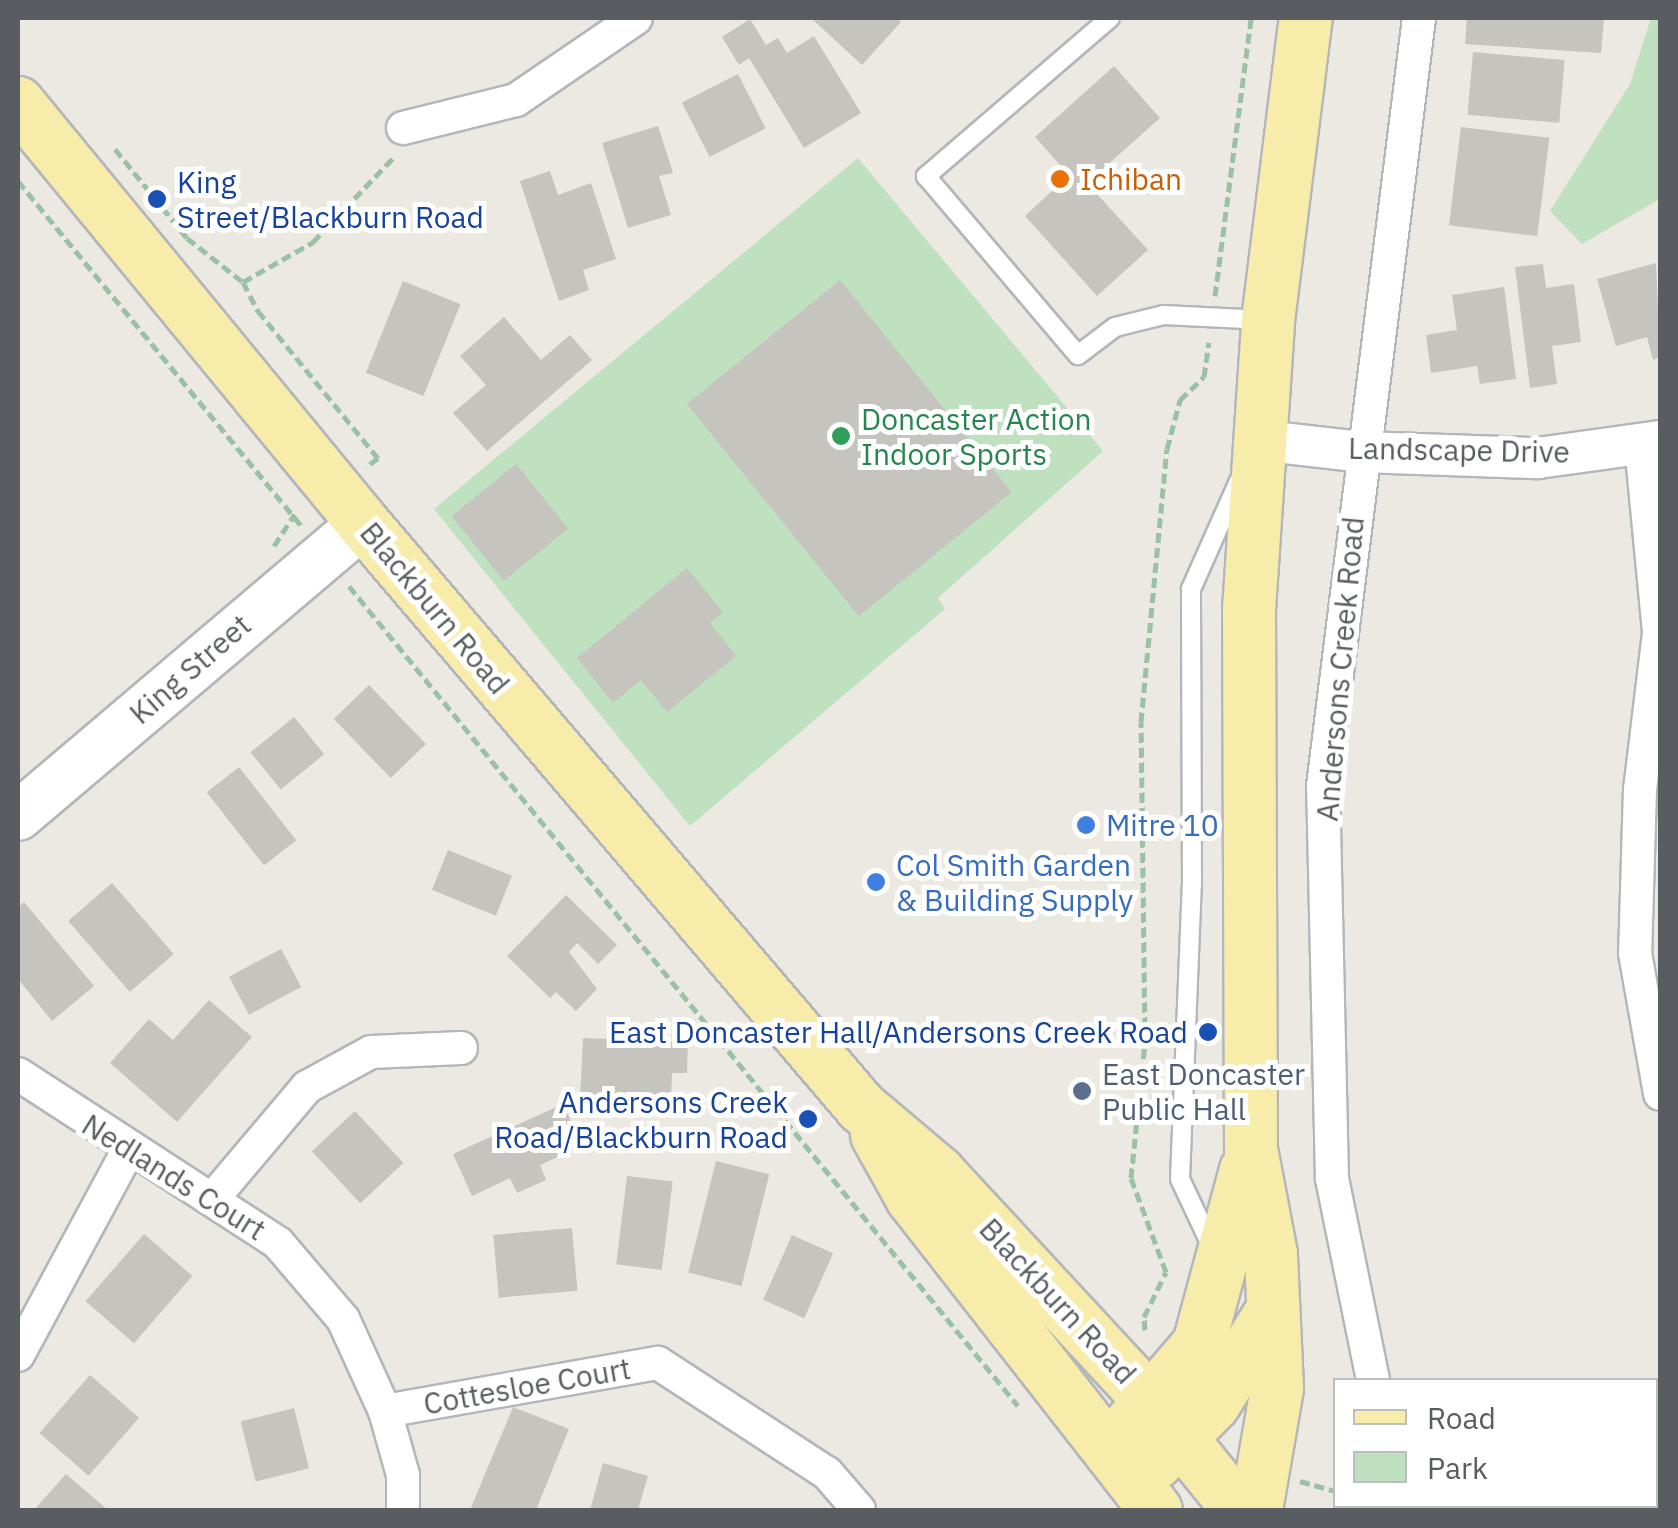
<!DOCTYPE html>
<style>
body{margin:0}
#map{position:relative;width:1678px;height:1528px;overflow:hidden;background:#ebe9e1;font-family:"IBM Plex Sans",sans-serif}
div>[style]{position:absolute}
.green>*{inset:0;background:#bfe1c0}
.building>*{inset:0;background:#c6c4be;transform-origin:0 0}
.path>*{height:5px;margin-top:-2.5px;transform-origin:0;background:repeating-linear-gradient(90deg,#9ac1a5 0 10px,transparent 0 15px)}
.roads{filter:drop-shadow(2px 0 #b3b6ba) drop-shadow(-2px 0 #b3b6ba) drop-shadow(0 2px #b3b6ba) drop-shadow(0 -2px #b3b6ba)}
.service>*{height:18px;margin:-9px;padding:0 9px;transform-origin:9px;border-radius:9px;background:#fff}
.minor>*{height:32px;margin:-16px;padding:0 16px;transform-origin:16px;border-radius:16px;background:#fff}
.tertiary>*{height:40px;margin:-20px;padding:0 20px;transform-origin:20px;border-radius:20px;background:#fff}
.secondary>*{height:48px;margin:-24px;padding:0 24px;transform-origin:24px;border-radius:24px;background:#fff}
.primary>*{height:52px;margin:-26px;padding:0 26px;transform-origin:26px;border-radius:26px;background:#f7ecaa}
.dots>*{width:28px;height:28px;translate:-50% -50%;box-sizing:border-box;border:5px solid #fff;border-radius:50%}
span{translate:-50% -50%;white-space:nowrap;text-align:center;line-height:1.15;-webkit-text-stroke:10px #fff;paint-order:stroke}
.food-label{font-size:30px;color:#c56008}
.left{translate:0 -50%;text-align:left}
.transit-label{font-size:30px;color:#164399}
.right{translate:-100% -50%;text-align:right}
.leisure-label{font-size:30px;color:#27864d}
.street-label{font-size:30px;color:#595c60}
.shop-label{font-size:30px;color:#366cbe}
.service-label{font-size:30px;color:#4e5e75}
.frame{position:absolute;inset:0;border:20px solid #595c60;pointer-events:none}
.legend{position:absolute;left:1333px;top:1378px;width:325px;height:130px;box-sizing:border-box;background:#fff;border:2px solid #bdbebf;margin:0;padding:12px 18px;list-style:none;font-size:30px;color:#595c60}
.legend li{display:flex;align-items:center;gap:20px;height:50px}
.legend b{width:50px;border:2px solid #bdbebf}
</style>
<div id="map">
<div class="green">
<div style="clip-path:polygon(1651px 18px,1660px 18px,1660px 199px,1582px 244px,1550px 211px,1630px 84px)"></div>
<div style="clip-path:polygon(858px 158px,1103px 451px,938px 598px,945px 609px,690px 826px,434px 509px)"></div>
</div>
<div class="building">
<div style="clip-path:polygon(811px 18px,896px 18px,901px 22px,862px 65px)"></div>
<div style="clip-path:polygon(1467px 18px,1604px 18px,1601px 53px,1465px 44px)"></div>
<div style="clip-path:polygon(750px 19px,766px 45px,778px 38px,787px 53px,814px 36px,861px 113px,804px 148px,749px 58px,739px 65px,722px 37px)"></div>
<div style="left:1473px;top:52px;width:92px;height:63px;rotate:5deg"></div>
<div style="clip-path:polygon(1114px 66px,1160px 118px,1087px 183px,1148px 250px,1097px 296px,1025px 216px,1069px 175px,1035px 137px)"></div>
<div style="left:738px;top:74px;width:61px;height:63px;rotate:63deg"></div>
<div style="clip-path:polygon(658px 126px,673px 173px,659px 176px,671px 215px,628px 228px,602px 143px)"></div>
<div style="left:1461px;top:127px;width:89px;height:99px;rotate:7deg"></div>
<div style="clip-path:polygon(550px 171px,558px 195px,591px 183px,616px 259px,583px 270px,589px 290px,559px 301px,520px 181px)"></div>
<div style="clip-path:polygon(1656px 263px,1660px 357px,1653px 360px,1647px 337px,1616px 346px,1597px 279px)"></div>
<div style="clip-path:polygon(1543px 264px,1546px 288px,1574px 284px,1581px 342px,1552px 346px,1557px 384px,1530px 388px,1515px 267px)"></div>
<div style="left:840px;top:280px;width:273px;height:197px;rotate:51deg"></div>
<div style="left:403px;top:281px;width:62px;height:99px;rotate:22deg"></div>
<div style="clip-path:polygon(1504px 287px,1516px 379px,1480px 384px,1477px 366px,1431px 373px,1426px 335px,1457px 330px,1452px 295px)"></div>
<div style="clip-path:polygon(504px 317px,541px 360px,570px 335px,592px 360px,487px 451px,453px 413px,486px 385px,460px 356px)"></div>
<div style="left:516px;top:464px;width:83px;height:83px;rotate:51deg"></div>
<div style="clip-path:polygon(687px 568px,723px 612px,710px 623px,736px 656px,667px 712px,641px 680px,613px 703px,577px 658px)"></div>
<div style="left:369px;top:685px;width:82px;height:49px;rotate:46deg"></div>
<div style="left:294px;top:717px;width:48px;height:56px;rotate:51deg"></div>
<div style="left:239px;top:767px;width:93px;height:41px;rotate:52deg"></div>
<div style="left:448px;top:850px;width:69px;height:43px;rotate:22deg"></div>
<div style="left:112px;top:883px;width:94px;height:58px;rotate:49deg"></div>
<div style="clip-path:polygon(566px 895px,617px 945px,598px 964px,577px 943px,569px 952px,597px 989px,576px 1011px,556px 992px,550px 998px,507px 956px)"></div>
<div style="clip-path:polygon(24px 902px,94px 986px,52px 1021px,18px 979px,18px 908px)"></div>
<div style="left:281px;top:949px;width:43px;height:59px;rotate:62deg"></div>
<div style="clip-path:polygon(209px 1000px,252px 1037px,177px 1122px,110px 1063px,149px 1019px,173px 1040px)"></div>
<div style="clip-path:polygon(583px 1038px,688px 1042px,687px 1073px,672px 1073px,671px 1103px,580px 1099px)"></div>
<div style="clip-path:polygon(563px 1104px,582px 1146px,540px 1165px,546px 1180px,517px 1193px,510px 1178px,472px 1196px,453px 1154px)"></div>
<div style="left:355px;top:1111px;width:71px;height:59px;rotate:47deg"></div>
<div style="left:716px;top:1161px;width:55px;height:115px;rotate:14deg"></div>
<div style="left:627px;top:1176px;width:46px;height:89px;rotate:7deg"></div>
<div style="left:572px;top:1228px;width:63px;height:79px;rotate:85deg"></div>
<div style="left:144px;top:1234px;width:64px;height:89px;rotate:41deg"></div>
<div style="left:792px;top:1235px;width:45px;height:71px;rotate:24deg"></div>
<div style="left:90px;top:1375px;width:65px;height:77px;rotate:41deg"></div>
<div style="clip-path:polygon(513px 1407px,569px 1429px,536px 1510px,470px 1510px)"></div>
<div style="left:294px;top:1408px;width:62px;height:55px;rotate:76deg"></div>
<div style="clip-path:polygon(603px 1463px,648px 1476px,638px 1510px,590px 1510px)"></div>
<div style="clip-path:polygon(66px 1474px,108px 1510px,34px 1510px)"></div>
</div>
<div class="path">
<div style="left:115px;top:149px;width:114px;rotate:51deg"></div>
<div style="left:187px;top:238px;width:71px;rotate:38.2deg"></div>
<div style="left:243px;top:282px;width:33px;rotate:63deg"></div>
<div style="left:258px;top:311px;width:190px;rotate:50.8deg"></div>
<div style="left:378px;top:458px;width:15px;rotate:143deg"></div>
<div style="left:18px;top:181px;width:446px;rotate:50.6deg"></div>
<div style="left:243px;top:282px;width:81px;rotate:-29.7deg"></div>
<div style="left:313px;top:242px;width:116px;rotate:-46.4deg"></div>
<div style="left:1215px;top:296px;width:280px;rotate:-82.6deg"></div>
<div style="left:274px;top:546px;width:38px;rotate:-57deg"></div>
<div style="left:349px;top:586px;width:1058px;rotate:50.79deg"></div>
<div style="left:1145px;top:1330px;width:13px;rotate:-94deg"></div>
<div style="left:1144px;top:1317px;width:50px;rotate:-63.9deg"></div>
<div style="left:1166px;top:1272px;width:100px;rotate:-110.4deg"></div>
<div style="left:1131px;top:1178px;width:137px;rotate:-84.1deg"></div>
<div style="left:1145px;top:1042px;width:320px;rotate:-90.7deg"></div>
<div style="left:1141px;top:722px;width:274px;rotate:-84.6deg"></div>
<div style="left:1167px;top:449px;width:51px;rotate:-75.1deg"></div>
<div style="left:1180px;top:400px;width:33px;rotate:-44deg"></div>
<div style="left:1204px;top:377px;width:35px;rotate:-82deg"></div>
<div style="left:1300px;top:1481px;width:37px;rotate:16deg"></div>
</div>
<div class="roads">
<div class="service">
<div style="left:1110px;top:18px;width:243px;rotate:139.3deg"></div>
<div style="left:926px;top:176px;width:235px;rotate:49.7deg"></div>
<div style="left:1078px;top:355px;width:46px;rotate:-37.1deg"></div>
<div style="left:1115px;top:327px;width:50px;rotate:-13.8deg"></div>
<div style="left:1164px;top:315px;width:101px;rotate:2.8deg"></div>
<div style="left:1212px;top:1247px;width:75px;rotate:-115.2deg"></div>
<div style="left:1180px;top:1179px;width:294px;rotate:-87.7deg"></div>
<div style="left:1192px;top:885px;width:296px;rotate:-90.2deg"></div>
<div style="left:1191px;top:589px;width:118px;rotate:-66deg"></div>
</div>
<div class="minor">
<div style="left:403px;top:128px;width:116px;rotate:-13.9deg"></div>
<div style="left:516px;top:100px;width:145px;rotate:-34.3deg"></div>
<div style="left:1641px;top:445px;width:189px;rotate:84.5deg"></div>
<div style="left:1659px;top:633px;width:157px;rotate:96.9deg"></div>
<div style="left:1640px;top:789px;width:164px;rotate:91.7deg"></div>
<div style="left:1635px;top:953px;width:143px;rotate:79.9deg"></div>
<div style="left:18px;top:1074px;width:310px;rotate:33deg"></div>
<div style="left:278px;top:1243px;width:100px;rotate:49.5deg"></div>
<div style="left:343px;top:1319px;width:101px;rotate:65.5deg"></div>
<div style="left:385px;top:1411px;width:66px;rotate:74.3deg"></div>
<div style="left:403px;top:1475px;width:35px;rotate:90deg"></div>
<div style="left:214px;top:1197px;width:144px;rotate:-49.8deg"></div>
<div style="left:307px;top:1087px;width:73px;rotate:-28.7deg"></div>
<div style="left:371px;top:1052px;width:90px;rotate:-2.5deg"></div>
<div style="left:18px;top:1355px;width:234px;rotate:-61.7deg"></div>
<div style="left:1373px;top:1380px;width:206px;rotate:-101.5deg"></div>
<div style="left:1332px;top:1178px;width:392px;rotate:-91.3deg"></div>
<div style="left:1323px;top:786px;width:774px;rotate:-82.87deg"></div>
<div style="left:385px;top:1411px;width:277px;rotate:-10deg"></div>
<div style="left:658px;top:1363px;width:202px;rotate:33.1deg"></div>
<div style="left:827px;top:1473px;width:49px;rotate:49.1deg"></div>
<div style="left:1400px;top:1506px;width:4px;rotate:76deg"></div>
</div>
<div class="tertiary">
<div style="left:1257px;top:440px;width:106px;rotate:6.5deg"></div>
<div style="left:1362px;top:452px;width:176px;rotate:2deg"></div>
<div style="left:1538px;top:458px;width:123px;rotate:-7.9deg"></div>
</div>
<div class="secondary">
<div style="left:18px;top:816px;width:453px;rotate:-40.3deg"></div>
</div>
<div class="primary">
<div style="left:18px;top:103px;width:544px;rotate:50.6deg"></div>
<div style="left:363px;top:523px;width:768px;rotate:49.54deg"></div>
<div style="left:861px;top:1107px;width:101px;rotate:40.2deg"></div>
<div style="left:938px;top:1172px;width:316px;rotate:47.2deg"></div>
<div style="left:1153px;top:1404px;width:136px;rotate:50.9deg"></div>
<div style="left:877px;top:1135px;width:72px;rotate:60.9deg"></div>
<div style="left:912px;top:1198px;width:396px;rotate:52deg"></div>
<div style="left:1127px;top:1428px;width:111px;rotate:-49.4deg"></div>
<div style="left:1199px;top:1344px;width:180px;rotate:-74.9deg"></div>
<div style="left:1157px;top:1462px;width:81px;rotate:-45.5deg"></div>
<div style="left:1214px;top:1404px;width:110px;rotate:-58.1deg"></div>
<div style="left:1256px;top:1510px;width:124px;rotate:-80.2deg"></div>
<div style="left:1277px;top:1388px;width:134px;rotate:-92.6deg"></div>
<div style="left:1271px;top:1254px;width:107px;rotate:-100.8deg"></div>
<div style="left:1251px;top:1149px;width:539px;rotate:-90.21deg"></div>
<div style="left:1249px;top:610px;width:290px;rotate:-86.2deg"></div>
<div style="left:1268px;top:321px;width:305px;rotate:-82.9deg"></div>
</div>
</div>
<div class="dots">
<div style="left:1060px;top:179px;background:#e8710a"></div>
<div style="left:157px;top:199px;background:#1a4fb4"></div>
<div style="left:841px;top:436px;background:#2e9e5b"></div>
<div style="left:1086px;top:825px;background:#3f7fe0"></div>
<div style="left:876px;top:882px;background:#3f7fe0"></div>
<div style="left:1208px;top:1032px;background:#1a4fb4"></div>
<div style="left:1082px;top:1091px;background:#5c6f8a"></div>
<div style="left:808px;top:1119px;background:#1a4fb4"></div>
</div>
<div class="food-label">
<span class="left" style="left:1080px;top:179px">Ichiban</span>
</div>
<div class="transit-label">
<span class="left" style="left:177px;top:199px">King<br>Street/Blackburn Road</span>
<span class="right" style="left:1188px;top:1032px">East Doncaster Hall/Andersons Creek Road</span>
<span class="right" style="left:788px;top:1119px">Andersons Creek<br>Road/Blackburn Road</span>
</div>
<div class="leisure-label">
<span class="left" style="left:861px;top:436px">Doncaster Action<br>Indoor Sports</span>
</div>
<div class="street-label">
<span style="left:1459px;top:450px;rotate:1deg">Landscape Drive</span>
<span style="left:435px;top:608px;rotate:50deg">Blackburn Road</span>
<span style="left:190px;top:669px;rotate:-41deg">King Street</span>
<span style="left:1340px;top:669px;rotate:-85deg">Andersons Creek Road</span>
<span style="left:174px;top:1177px;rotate:32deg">Nedlands Court</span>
<span style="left:1058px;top:1301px;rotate:47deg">Blackburn Road</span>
<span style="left:527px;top:1386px;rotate:-10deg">Cottesloe Court</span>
</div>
<div class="shop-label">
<span class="left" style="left:1106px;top:825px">Mitre 10</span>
<span class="left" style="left:896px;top:882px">Col Smith Garden<br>&amp; Building Supply</span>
</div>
<div class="service-label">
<span class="left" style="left:1102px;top:1091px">East Doncaster<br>Public Hall</span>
</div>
<div class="frame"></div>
<ul class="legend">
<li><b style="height:12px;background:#f7ecaa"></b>Road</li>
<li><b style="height:28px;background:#bfe1c0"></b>Park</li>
</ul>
</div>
